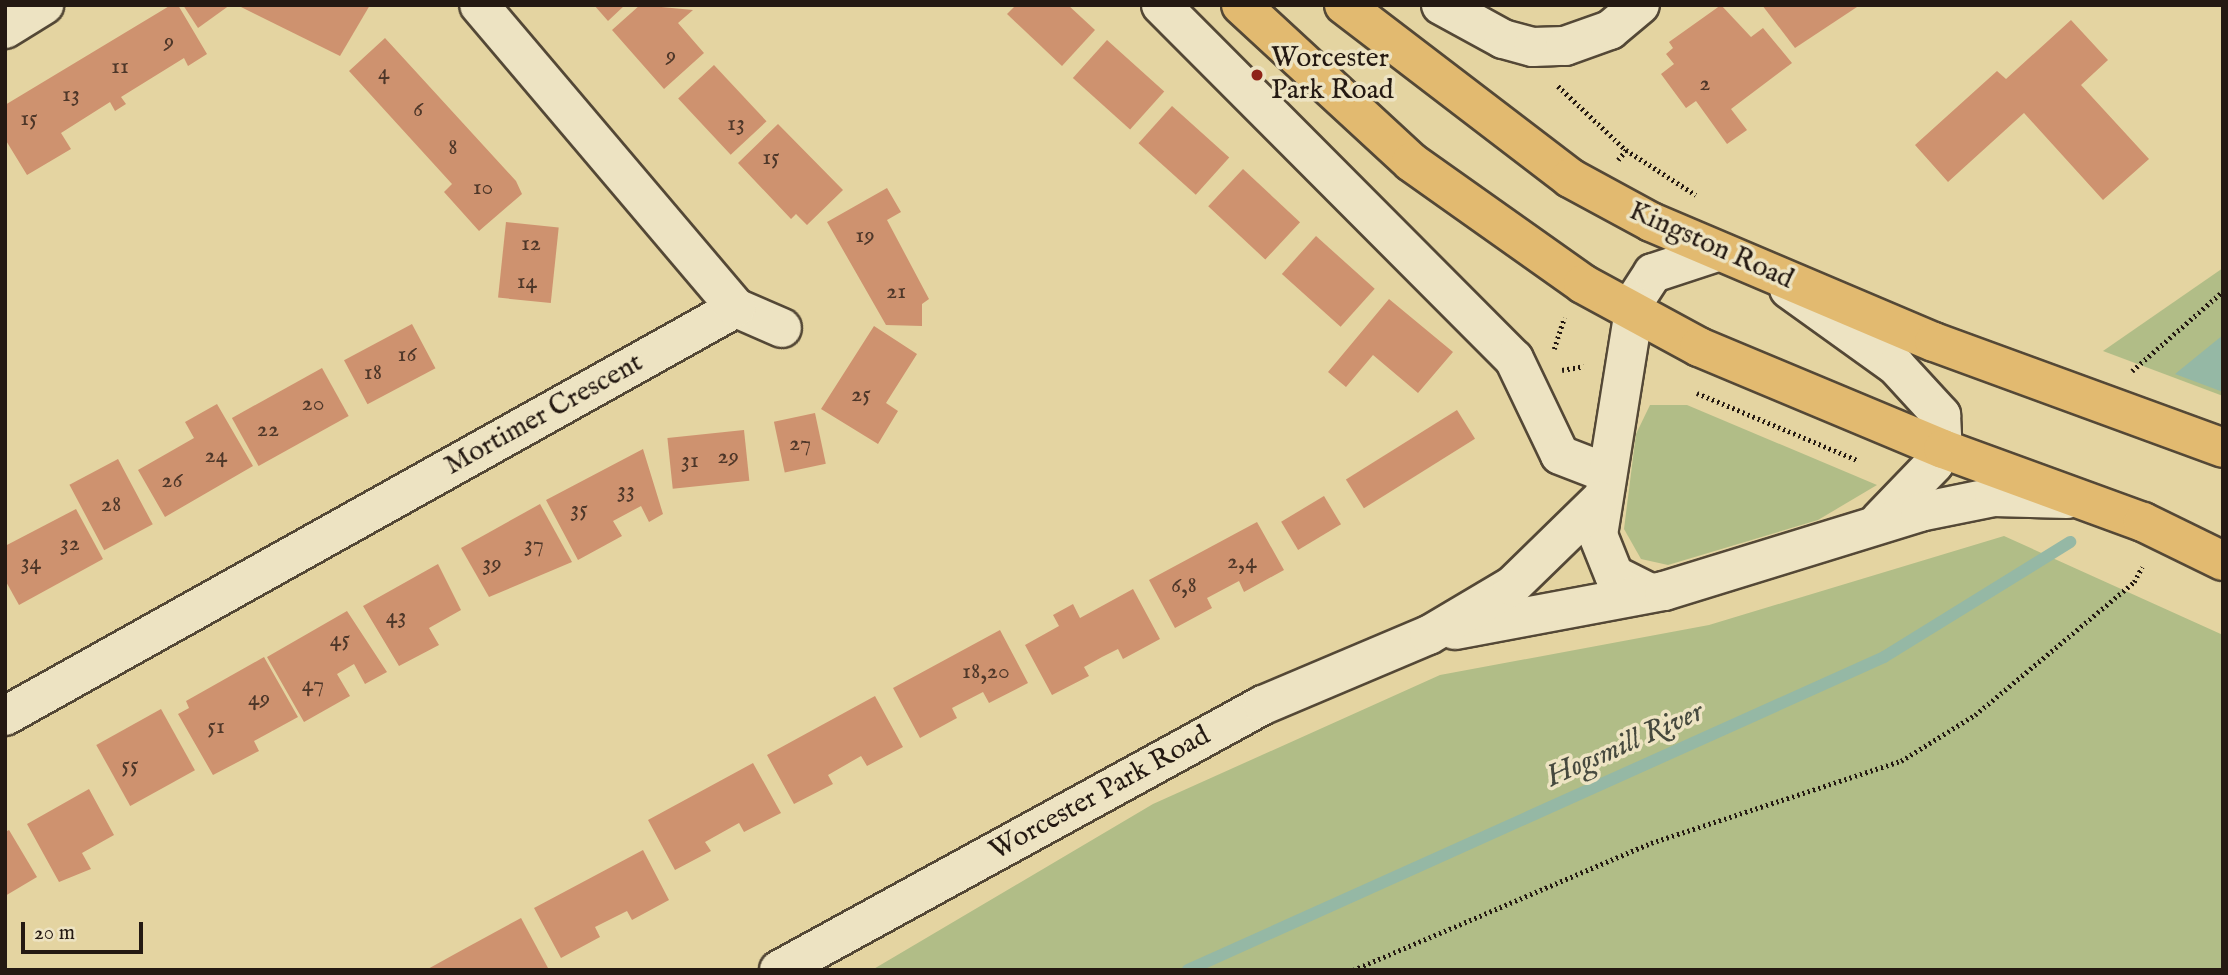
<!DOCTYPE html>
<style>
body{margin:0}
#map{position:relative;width:2228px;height:975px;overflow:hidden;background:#e4d4a1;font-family:"IM FELL English",serif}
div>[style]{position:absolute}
.green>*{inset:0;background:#b1bd87}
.water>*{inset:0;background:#95b8a5}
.stream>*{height:12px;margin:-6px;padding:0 6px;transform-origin:6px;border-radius:6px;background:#95b8a5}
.building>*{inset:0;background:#ce926f;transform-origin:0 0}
.path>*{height:4.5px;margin-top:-2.25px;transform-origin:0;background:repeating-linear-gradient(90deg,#241912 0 2px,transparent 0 5.5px)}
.roads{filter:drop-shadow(2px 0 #544836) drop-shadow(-2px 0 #544836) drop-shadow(0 2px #544836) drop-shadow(0 -2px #544836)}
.minor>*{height:38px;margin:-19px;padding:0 19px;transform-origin:19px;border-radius:19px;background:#ede3c2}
.tertiary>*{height:38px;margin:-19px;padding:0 19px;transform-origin:19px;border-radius:19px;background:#ede3c2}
.secondary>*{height:38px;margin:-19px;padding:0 19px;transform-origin:19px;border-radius:19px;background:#ede3c2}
.trunk>*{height:38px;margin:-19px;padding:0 19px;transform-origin:19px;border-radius:19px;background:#e2ba70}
.dots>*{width:19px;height:19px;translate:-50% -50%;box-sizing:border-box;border:4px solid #ede3c2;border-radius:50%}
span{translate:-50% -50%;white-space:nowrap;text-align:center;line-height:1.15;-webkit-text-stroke:7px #ede3c2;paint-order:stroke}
.number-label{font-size:24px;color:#4e3729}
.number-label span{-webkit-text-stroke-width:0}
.poi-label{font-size:28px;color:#241912}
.left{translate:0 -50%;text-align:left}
.street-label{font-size:28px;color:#241912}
.water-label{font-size:30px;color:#46493e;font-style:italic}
.frame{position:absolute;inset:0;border:7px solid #241912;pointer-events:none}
.scale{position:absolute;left:21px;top:922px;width:122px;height:32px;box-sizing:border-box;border:4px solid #241912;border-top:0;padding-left:9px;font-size:21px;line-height:24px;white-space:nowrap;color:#241912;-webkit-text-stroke:5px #ede3c2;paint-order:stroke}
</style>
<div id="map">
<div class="green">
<div style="clip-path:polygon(2223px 268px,2223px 396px,2103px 351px)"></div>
<div style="clip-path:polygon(1650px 405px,1687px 405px,1877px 485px,1818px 520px,1668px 565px,1641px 559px,1624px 529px,1636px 434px)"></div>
<div style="clip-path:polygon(2004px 536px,2223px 635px,2223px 970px,872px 970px,1153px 804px,1440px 675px,1709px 625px)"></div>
</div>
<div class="water">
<div style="clip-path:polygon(2223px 335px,2223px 392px,2175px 374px)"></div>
</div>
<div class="stream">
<div style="left:1188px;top:970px;width:763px;rotate:-24.21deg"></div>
<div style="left:1884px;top:657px;width:219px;rotate:-31.7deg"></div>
</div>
<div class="building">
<div style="clip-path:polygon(171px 5px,178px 5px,207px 54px,188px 66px,184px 58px,121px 97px,126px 104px,115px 111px,110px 102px,61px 133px,71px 149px,27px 175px,5px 139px,5px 105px)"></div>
<div style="clip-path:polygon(183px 5px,230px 5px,198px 28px)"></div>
<div style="clip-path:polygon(237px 5px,370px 5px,340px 56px)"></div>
<div style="clip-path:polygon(594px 5px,625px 5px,608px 21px)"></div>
<div style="clip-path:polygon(640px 5px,693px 10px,678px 23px,704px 53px,664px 89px,612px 30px)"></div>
<div style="clip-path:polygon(1016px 5px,1068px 5px,1095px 30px,1062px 66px,1007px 14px)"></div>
<div style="clip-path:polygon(1721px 5px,1751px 37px,1763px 28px,1792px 63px,1731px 109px,1747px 130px,1727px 144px,1696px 101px,1686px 108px,1661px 74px,1674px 64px,1666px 54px,1673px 48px,1669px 42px)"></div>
<div style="clip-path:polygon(1762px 5px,1860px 5px,1795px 48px)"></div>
<div style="clip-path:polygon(2071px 20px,2108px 60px,2081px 85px,2149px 159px,2103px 200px,2024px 113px,1948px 182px,1915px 145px,1997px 71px,2006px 79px)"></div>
<div style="clip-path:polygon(385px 38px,516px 181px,522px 194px,479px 231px,444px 192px,452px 184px,349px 71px)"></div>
<div style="left:1107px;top:40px;width:77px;height:51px;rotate:42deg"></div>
<div style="left:714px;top:65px;width:77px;height:49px;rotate:47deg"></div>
<div style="left:1172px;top:106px;width:77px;height:50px;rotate:42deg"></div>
<div style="clip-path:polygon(778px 124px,843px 190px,807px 225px,796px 214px,791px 219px,738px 163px)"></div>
<div style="left:1243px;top:169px;width:78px;height:51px;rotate:43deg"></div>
<div style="clip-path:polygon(887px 188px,901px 212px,887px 220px,929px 299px,922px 304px,922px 326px,886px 325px,827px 222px)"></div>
<div style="left:506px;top:222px;width:53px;height:76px;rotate:6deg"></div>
<div style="left:1316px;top:236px;width:79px;height:51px;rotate:42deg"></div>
<div style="clip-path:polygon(1389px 299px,1453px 352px,1418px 393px,1373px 355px,1346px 387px,1328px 372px)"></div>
<div style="left:412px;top:324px;width:50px;height:77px;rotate:62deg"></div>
<div style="clip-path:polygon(874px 326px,917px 354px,886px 403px,898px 411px,878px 444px,821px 409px)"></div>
<div style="left:322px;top:368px;width:55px;height:103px;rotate:61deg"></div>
<div style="clip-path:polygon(217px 404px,253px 466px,165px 517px,138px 470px,194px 438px,185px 422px)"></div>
<div style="left:1457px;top:410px;width:34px;height:131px;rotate:58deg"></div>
<div style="left:815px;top:413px;width:52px;height:42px;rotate:78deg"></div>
<div style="left:744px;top:430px;width:51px;height:77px;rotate:84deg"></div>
<div style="clip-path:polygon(643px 449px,663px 514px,649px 522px,641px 506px,613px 521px,622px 536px,578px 560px,546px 500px)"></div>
<div style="left:118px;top:459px;width:74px;height:55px;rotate:62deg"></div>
<div style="left:1324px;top:496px;width:33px;height:50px;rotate:59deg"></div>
<div style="clip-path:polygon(540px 504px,572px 562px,489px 597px,461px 548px)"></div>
<div style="clip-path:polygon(76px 509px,103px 559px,19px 605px,5px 580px,5px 546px)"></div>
<div style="clip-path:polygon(1257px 522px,1284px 570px,1244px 592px,1239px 581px,1207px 598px,1212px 608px,1175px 628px,1149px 580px)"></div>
<div style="clip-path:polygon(438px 564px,461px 610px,429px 628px,439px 645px,399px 666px,363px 606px)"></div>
<div style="clip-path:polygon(1133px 589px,1160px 639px,1123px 659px,1118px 649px,1102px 657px,1084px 667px,1089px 676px,1052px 695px,1025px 645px,1059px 626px,1053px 615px,1073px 604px,1080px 618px)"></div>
<div style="clip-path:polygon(347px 611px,387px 672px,365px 684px,354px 664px,337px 674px,350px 696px,304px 722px,267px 657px)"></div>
<div style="clip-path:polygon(1000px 630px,1028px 683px,989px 703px,983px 692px,952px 708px,957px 718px,920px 738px,893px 688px)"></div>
<div style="clip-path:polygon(264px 657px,298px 717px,254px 741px,259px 751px,213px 775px,178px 714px,189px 708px,186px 701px)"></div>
<div style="clip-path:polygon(875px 696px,903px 747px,867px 766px,861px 756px,828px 775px,833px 784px,794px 804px,767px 755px)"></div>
<div style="left:161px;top:709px;width:70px;height:74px;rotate:61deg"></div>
<div style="clip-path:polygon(753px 763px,781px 813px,744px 832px,739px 823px,705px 842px,711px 851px,675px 870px,648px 820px)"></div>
<div style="clip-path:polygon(89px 789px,114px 835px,82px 853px,91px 869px,59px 882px,27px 824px)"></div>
<div style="clip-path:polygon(9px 830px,37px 877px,5px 896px,5px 832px)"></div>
<div style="clip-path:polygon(643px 850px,669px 900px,632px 920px,627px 911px,595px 927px,600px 937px,561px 958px,534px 908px)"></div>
<div style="clip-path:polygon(521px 918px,548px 968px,426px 970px,464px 949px)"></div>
</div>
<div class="path">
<div style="left:1558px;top:86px;width:93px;rotate:43.3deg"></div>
<div style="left:1626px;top:150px;width:83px;rotate:32.7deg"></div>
<div style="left:1618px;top:160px;width:13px;rotate:-51deg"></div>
<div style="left:1554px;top:349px;width:33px;rotate:-72deg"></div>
<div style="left:1562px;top:370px;width:22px;rotate:-10deg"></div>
<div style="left:2132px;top:371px;width:121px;rotate:-41.3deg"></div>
<div style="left:1697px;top:393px;width:173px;rotate:22.7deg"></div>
<div style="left:1353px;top:970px;width:324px;rotate:-23.1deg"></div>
<div style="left:1651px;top:843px;width:263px;rotate:-18.2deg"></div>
<div style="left:1901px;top:761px;width:87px;rotate:-31.9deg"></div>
<div style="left:1975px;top:715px;width:207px;rotate:-39.9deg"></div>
<div style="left:2134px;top:582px;width:17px;rotate:-62deg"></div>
</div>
<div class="roads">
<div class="minor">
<div style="left:1161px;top:5px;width:500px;rotate:45.1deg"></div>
<div style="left:1514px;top:359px;width:106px;rotate:64.4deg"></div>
<div style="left:1560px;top:455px;width:50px;rotate:21deg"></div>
<div style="left:1441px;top:5px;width:71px;rotate:28.7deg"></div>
<div style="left:1503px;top:39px;width:31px;rotate:15deg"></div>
<div style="left:1533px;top:47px;width:32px;rotate:-2deg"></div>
<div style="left:1565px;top:46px;width:48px;rotate:-19.6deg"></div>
<div style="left:1610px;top:30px;width:39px;rotate:-40deg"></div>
<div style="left:736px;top:308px;width:50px;rotate:23.5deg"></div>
<div style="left:5px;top:716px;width:837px;rotate:-29.17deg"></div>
<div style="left:736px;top:308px;width:397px;rotate:-130.3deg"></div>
</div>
<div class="tertiary">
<div style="left:5px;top:29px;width:46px;rotate:-31.6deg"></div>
</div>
<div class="secondary">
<div style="left:1789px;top:289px;width:132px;rotate:35.7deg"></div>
<div style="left:1896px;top:366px;width:67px;rotate:47.4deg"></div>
<div style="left:1941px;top:415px;width:34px;rotate:87deg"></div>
<div style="left:1943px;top:449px;width:17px;rotate:121deg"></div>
<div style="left:1934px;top:464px;width:78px;rotate:134deg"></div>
<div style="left:1650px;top:593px;width:40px;rotate:-153.4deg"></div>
<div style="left:1614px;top:575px;width:43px;rotate:-111.8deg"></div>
<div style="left:1598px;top:535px;width:239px;rotate:-80.9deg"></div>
<div style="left:1636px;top:299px;width:31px;rotate:-57deg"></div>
<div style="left:1653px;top:273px;width:67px;rotate:-18.2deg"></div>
<div style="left:1455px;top:630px;width:213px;rotate:-10.6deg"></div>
<div style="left:1664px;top:591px;width:268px;rotate:-17.1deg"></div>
<div style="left:1920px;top:512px;width:76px;rotate:-11.5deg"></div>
<div style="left:1994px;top:497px;width:73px;rotate:1.6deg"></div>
<div style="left:779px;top:970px;width:552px;rotate:-28.7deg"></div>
<div style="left:1263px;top:705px;width:180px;rotate:-22.9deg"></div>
<div style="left:1429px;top:635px;width:96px;rotate:-30.6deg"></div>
<div style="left:1512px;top:586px;width:122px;rotate:-44.3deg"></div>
</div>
<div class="trunk">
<div style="left:1241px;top:5px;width:231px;rotate:42.7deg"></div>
<div style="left:1411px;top:162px;width:211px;rotate:35.3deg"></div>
<div style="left:1583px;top:284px;width:132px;rotate:28.5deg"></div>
<div style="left:1699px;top:347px;width:264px;rotate:22.7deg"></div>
<div style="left:1943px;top:449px;width:213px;rotate:20.1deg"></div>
<div style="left:2143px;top:522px;width:89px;rotate:26deg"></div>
<div style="left:1344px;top:5px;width:285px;rotate:37.4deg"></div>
<div style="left:1570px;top:178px;width:92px;rotate:28.5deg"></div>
<div style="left:1651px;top:222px;width:307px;rotate:23deg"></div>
<div style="left:1934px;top:342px;width:308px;rotate:20.1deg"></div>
</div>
</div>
<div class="dots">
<div style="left:1257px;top:75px;background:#8f2418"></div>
</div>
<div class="number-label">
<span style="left:169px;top:42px">9</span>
<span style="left:671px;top:56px">9</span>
<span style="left:120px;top:67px">11</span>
<span style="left:384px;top:73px">4</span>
<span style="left:1705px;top:84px">2</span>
<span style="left:71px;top:95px">13</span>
<span style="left:418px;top:110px">6</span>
<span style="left:29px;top:119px">15</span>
<span style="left:736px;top:124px">13</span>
<span style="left:453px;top:148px">8</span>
<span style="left:771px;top:158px">15</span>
<span style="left:483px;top:188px">10</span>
<span style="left:865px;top:236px">19</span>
<span style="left:531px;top:244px">12</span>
<span style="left:527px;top:282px">14</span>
<span style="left:896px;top:292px">21</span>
<span style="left:407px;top:355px">16</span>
<span style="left:373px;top:373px">18</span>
<span style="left:861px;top:395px">25</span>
<span style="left:313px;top:404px">20</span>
<span style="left:268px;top:430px">22</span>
<span style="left:800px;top:444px">27</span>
<span style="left:216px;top:456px">24</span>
<span style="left:728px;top:457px">29</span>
<span style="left:690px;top:461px">31</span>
<span style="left:172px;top:481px">26</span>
<span style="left:626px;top:491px">33</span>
<span style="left:111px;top:505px">28</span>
<span style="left:579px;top:510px">35</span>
<span style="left:70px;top:544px">32</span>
<span style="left:534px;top:545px">37</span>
<span style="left:1242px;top:562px">2,4</span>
<span style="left:31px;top:563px">34</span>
<span style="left:492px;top:564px">39</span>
<span style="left:1184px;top:586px">6,8</span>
<span style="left:396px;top:617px">43</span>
<span style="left:340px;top:640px">45</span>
<span style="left:986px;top:672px">18,20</span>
<span style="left:313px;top:685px">47</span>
<span style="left:259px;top:699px">49</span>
<span style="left:216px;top:727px">51</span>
<span style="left:130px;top:766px">55</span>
</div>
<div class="poi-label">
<span class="left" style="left:1271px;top:75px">Worcester<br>Park Road</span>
</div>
<div class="street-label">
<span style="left:1711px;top:246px;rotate:24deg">Kingston Road</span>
<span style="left:544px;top:415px;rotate:-29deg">Mortimer Crescent</span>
<span style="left:1100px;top:794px;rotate:-29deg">Worcester Park Road</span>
</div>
<div class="water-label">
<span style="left:1625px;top:745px;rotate:-24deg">Hogsmill River</span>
</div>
<div class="frame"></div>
<div class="scale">20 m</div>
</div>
